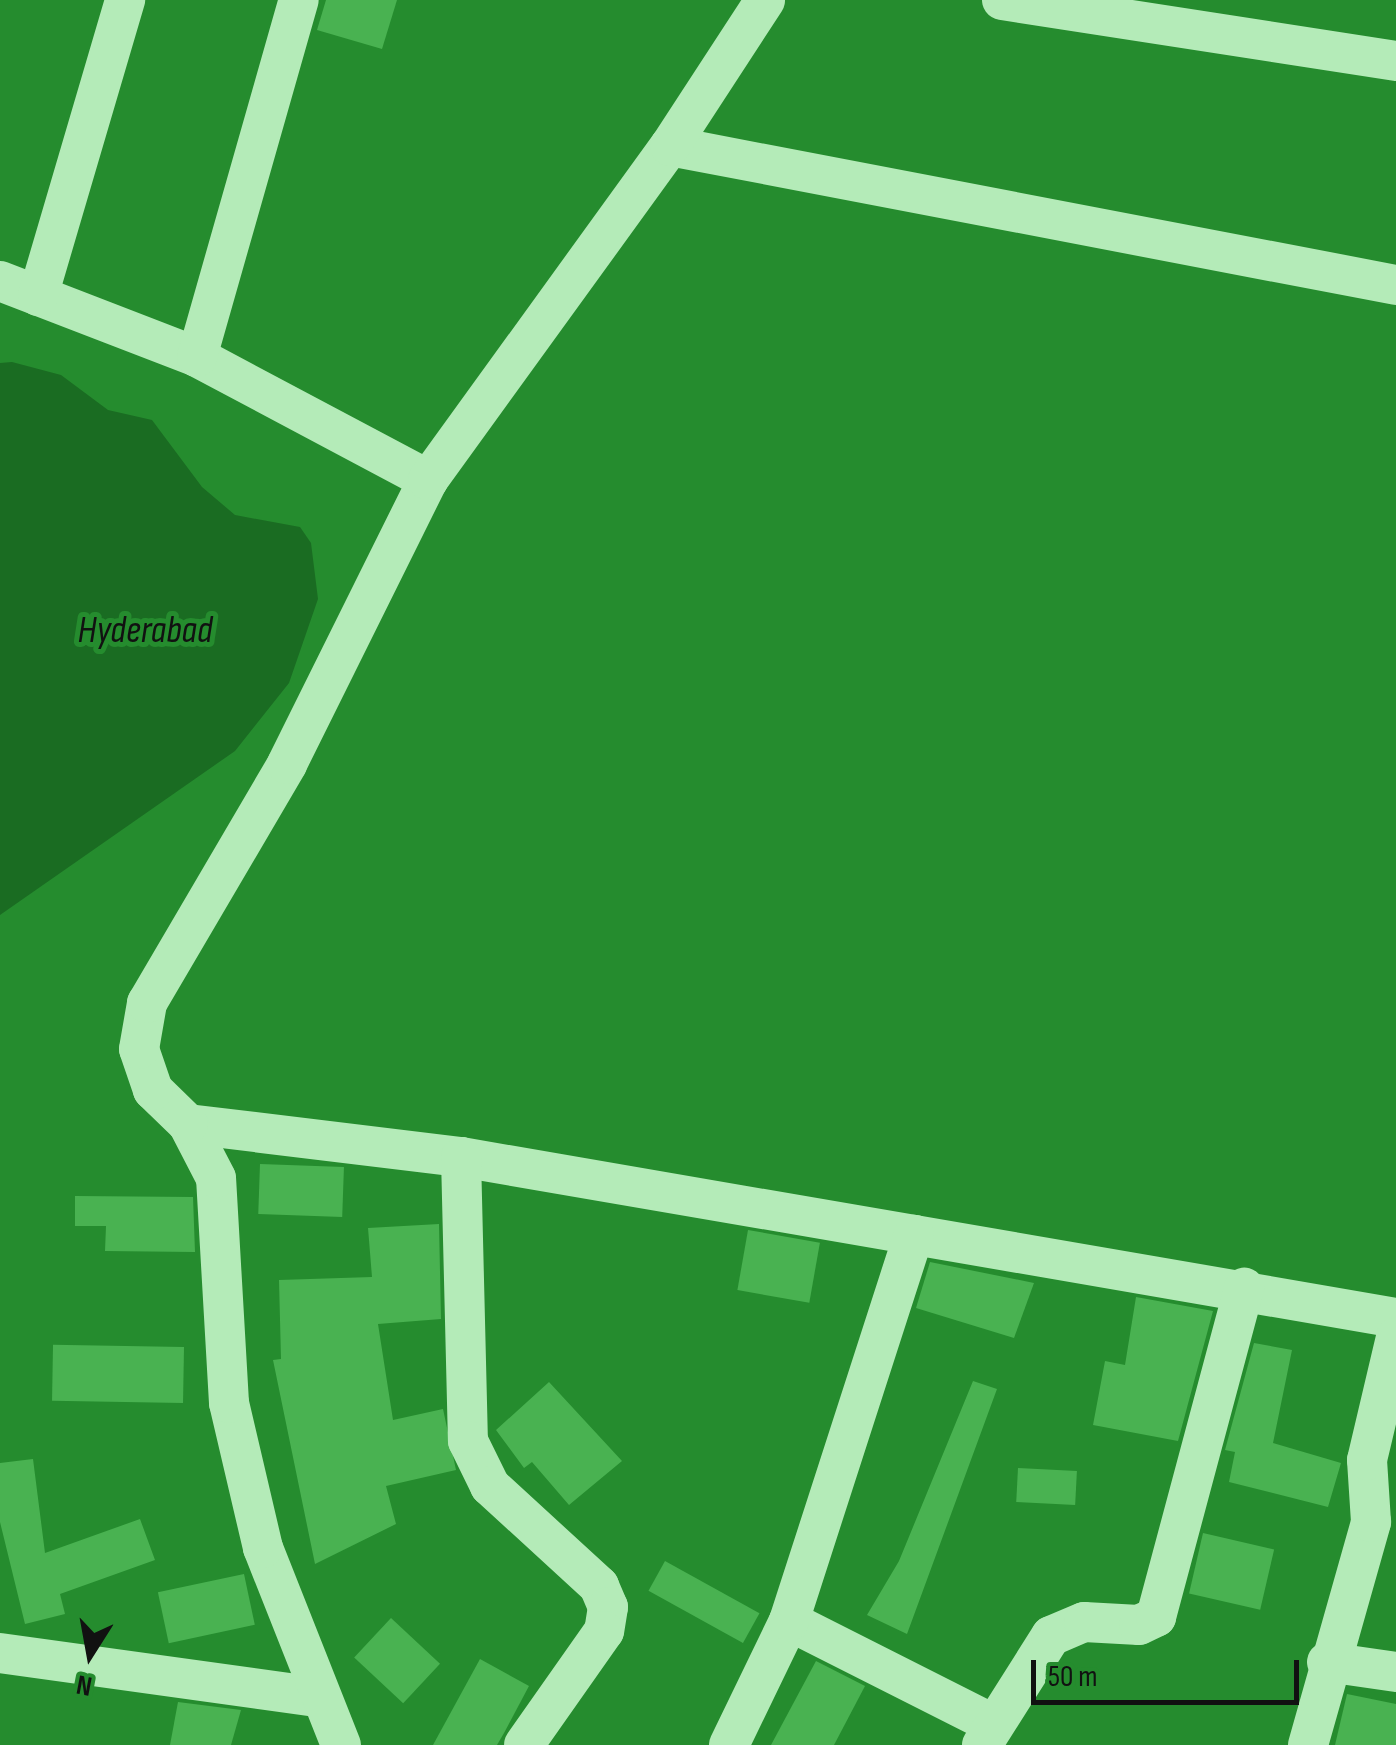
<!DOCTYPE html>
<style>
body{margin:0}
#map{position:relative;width:1396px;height:1745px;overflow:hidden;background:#258c2e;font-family:"Sofia Sans Condensed",sans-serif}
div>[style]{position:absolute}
.water>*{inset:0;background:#1a6c22}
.building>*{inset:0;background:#49b251;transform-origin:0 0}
.minor>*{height:40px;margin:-20px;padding:0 20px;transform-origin:20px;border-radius:20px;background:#b4ebb8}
span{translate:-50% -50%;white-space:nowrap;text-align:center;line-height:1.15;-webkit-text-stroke:10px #258c2e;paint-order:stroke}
.water-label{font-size:38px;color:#111;font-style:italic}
.north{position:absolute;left:40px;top:1605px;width:100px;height:100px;-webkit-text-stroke:8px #258c2e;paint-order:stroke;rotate:191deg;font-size:28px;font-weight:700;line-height:40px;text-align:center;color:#111}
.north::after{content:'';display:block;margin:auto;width:35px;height:45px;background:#111;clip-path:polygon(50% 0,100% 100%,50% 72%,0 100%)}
.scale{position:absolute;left:1031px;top:1660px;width:268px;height:45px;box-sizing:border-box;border:5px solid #111;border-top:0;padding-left:12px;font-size:30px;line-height:35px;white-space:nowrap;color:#111;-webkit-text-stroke:8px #258c2e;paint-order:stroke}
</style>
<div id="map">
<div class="water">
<div style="clip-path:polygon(12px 362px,61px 375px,108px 410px,152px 420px,202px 487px,235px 515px,300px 527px,311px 543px,318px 599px,289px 683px,235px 751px,0 915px,0 363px)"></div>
</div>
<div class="building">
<div style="clip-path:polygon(326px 0,397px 0,382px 49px,317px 30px)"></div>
<div style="left:260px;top:1164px;width:84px;height:50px;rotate:2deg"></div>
<div style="clip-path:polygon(75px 1196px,193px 1197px,195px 1252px,105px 1251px,106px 1226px,75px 1226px)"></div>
<div style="clip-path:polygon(439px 1224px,441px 1319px,378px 1324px,393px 1420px,443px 1409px,456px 1470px,386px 1486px,396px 1524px,315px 1564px,273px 1360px,281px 1359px,279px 1280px,372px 1277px,368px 1228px)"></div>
<div style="left:748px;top:1230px;width:73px;height:61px;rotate:10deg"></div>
<div style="clip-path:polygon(930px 1262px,1034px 1283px,1014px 1338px,916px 1308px)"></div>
<div style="clip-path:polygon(1136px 1297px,1213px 1311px,1178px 1441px,1093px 1425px,1105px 1361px,1125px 1365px)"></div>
<div style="clip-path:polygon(1254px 1343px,1292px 1350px,1273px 1443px,1341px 1463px,1328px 1507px,1229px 1482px,1235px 1452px,1225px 1450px)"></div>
<div style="left:184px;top:1347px;width:56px;height:131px;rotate:91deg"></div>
<div style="clip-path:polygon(973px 1381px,997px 1389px,907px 1634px,867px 1615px,899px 1561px)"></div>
<div style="clip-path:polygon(549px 1382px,622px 1461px,569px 1505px,532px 1462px,524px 1468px,496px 1430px)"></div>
<div style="clip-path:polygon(33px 1459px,45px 1553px,140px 1519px,155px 1560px,60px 1594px,65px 1614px,25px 1624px,0 1522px,0 1463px)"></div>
<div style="left:1018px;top:1468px;width:59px;height:34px;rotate:3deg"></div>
<div style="left:1203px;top:1533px;width:73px;height:62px;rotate:13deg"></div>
<div style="left:665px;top:1561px;width:108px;height:34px;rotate:29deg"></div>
<div style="left:244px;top:1574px;width:52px;height:88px;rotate:78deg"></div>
<div style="left:391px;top:1618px;width:67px;height:54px;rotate:43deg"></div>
<div style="clip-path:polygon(480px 1659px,529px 1686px,504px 1733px,497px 1745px,433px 1745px)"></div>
<div style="clip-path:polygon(816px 1661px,865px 1686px,834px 1745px,771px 1745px)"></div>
<div style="clip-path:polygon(1347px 1694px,1396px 1704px,1396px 1745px,1335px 1745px)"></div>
<div style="clip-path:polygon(178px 1702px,241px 1710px,231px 1745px,170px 1745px)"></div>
</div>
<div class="minor">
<div style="left:1002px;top:0;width:399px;rotate:8.8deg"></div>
<div style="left:670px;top:146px;width:739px;rotate:10.84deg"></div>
<div style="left:0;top:281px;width:211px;rotate:21.1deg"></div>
<div style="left:197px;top:357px;width:262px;rotate:28deg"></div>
<div style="left:38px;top:296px;width:309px;rotate:-73.6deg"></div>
<div style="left:197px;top:357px;width:371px;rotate:-74.1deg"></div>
<div style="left:188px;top:1124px;width:275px;rotate:6.9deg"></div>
<div style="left:461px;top:1157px;width:949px;rotate:9.77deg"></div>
<div style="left:461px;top:1157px;width:284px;rotate:88.6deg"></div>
<div style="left:468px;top:1441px;width:50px;rotate:63.9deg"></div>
<div style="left:490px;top:1486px;width:148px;rotate:42.5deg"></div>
<div style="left:599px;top:1586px;width:23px;rotate:67deg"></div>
<div style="left:608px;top:1607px;width:24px;rotate:99deg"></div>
<div style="left:604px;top:1631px;width:139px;rotate:125.1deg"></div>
<div style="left:789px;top:1621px;width:229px;rotate:26.8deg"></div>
<div style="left:0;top:1653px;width:321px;rotate:7.9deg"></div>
<div style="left:1327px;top:1662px;width:70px;rotate:8.2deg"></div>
<div style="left:341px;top:1745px;width:212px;rotate:-111.6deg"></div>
<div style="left:263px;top:1548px;width:149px;rotate:-103.2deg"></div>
<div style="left:229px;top:1403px;width:225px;rotate:-93.3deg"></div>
<div style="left:216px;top:1178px;width:61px;rotate:-117.4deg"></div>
<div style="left:188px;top:1124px;width:49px;rotate:-135.8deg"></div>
<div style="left:153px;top:1090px;width:43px;rotate:-108.9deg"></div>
<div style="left:139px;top:1049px;width:47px;rotate:-80.1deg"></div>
<div style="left:147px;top:1003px;width:277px;rotate:-59.6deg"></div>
<div style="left:287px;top:764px;width:317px;rotate:-63.6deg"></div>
<div style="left:428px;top:480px;width:412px;rotate:-54.1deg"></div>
<div style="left:670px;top:146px;width:174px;rotate:-56.9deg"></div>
<div style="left:729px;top:1745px;width:138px;rotate:-64.2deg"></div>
<div style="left:789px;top:1621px;width:406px;rotate:-72.1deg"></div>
<div style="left:982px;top:1745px;width:129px;rotate:-57.7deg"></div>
<div style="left:1051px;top:1636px;width:36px;rotate:-23deg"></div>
<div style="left:1084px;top:1622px;width:55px;rotate:3.1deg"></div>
<div style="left:1139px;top:1625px;width:19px;rotate:-25deg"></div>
<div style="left:1156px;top:1617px;width:341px;rotate:-75deg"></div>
<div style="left:1308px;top:1745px;width:232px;rotate:-74.2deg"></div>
<div style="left:1371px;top:1522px;width:62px;rotate:-93.7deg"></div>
<div style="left:1367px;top:1460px;width:126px;rotate:-76.7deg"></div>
</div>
<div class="water-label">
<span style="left:145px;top:631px">Hyderabad</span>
</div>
<div class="north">N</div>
<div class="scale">50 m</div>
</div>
